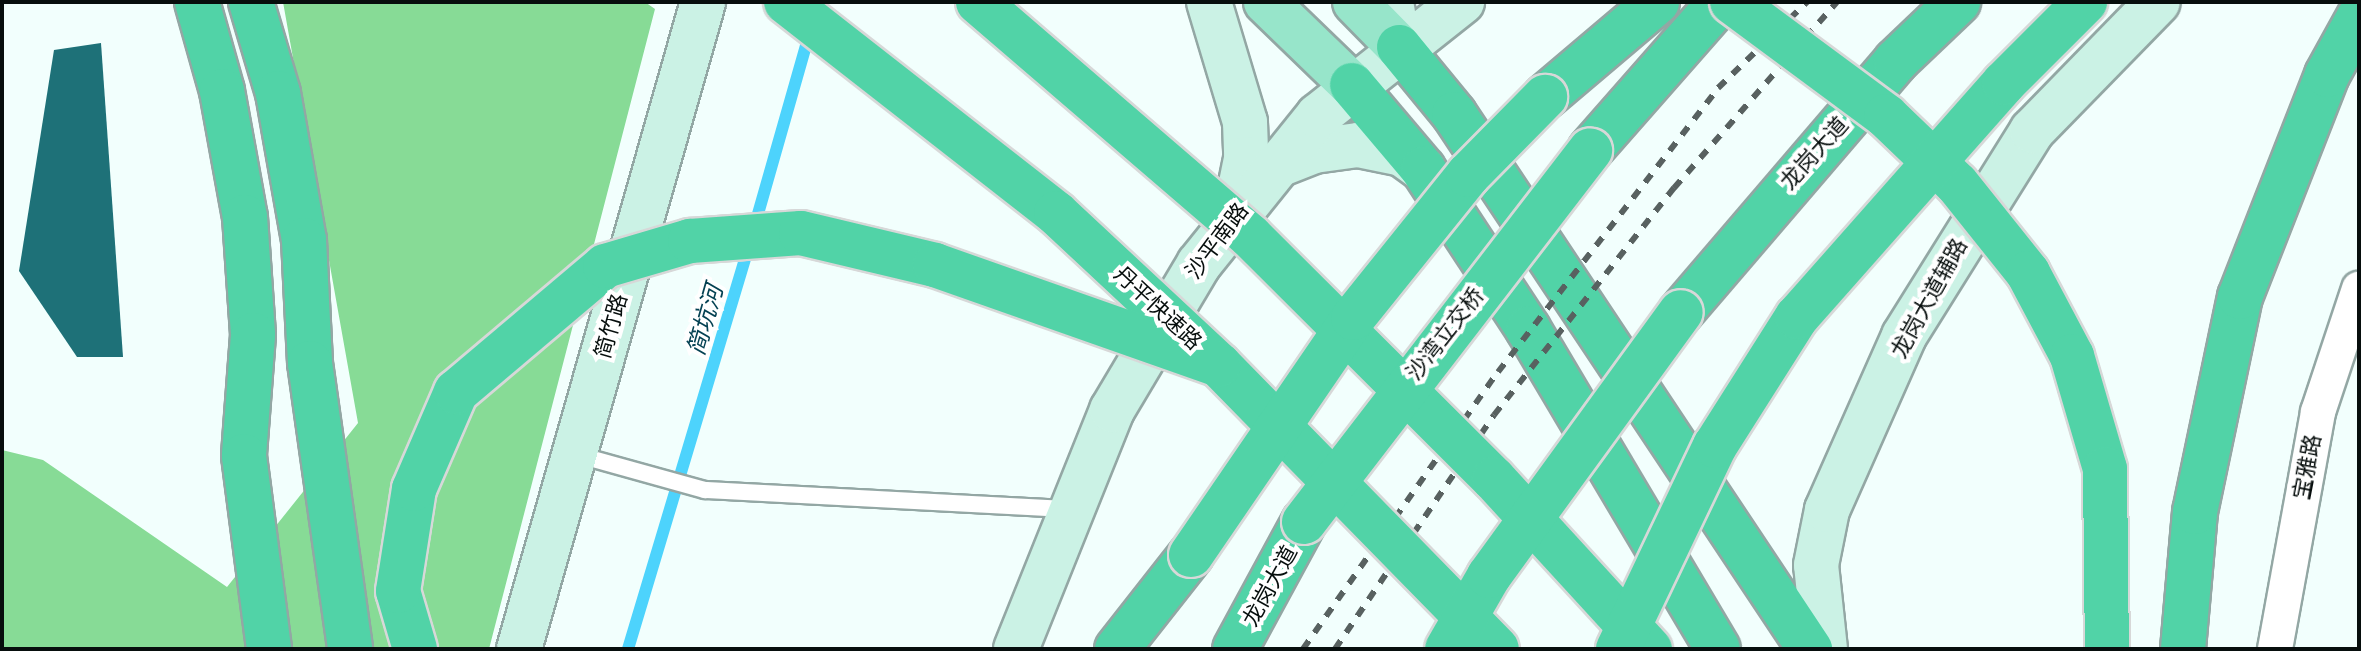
<!DOCTYPE html>
<meta charset="utf-8">
<style>
body{margin:0}
#map{position:relative;width:2361px;height:651px;overflow:hidden;background:#f2fffd;font-family:"DM Sans","Noto Sans SC",sans-serif}
div>[style]{position:absolute}
.forest>*{inset:0;background:#87db96}
.stream>*{height:12px;margin:-6px;padding:0 6px;transform-origin:6px;border-radius:6px;background:#4dd3fc}
.building>*{inset:0;background:#1e7178}
.roads{filter:drop-shadow(2px 0 #93a7a4) drop-shadow(-2px 0 #93a7a4) drop-shadow(0 2px #93a7a4) drop-shadow(0 -2px #93a7a4)}
.lane>*{height:16px;margin:-8px;padding:0 8px;transform-origin:8px;border-radius:8px;background:#fff}
.street>*{height:34px;margin:-17px;padding:0 17px;transform-origin:17px;border-radius:17px;background:#fff}
.secondary>*{height:44px;margin:-22px;padding:0 22px;transform-origin:22px;border-radius:22px;background:#cbf2e5}
.primary>*{height:44px;margin:-22px;padding:0 22px;transform-origin:22px;border-radius:22px;background:#97e5ca}
.highway>*{height:44px;margin:-22px;padding:0 22px;transform-origin:22px;border-radius:22px;background:#51d3a7}
.rail>*{height:6px;margin-top:-3px;transform-origin:0;background:repeating-linear-gradient(90deg,#586160 0 10px,transparent 0 20px)}
.bridges{filter:drop-shadow(2px 0 #d7d8d8) drop-shadow(-2px 0 #d7d8d8) drop-shadow(0 2px #d7d8d8) drop-shadow(0 -2px #d7d8d8)}
.highway-bridge>*{height:44px;margin:-22px;padding:0 22px;transform-origin:22px;border-radius:22px;background:#51d3a7}
span{translate:-50% -50%;white-space:nowrap;text-align:center;line-height:1.15;-webkit-text-stroke:8px #fff;paint-order:stroke}
.street-label{font-size:22px;color:#070e0d}
.water-label{font-size:24px;color:#054253;font-style:italic}
.frame{position:absolute;inset:0;border:4px solid #070e0d;pointer-events:none}
</style>
<div id="map">
<div class="forest">
<div style="clip-path:polygon(283px 2px,645px 2px,655px 9px,489px 649px,2px 649px,2px 450px,43px 460px,227px 587px,358px 423px)"></div>
</div>
<div class="stream">
<div style="left:754px;top:228px;width:205px;rotate:-74.1deg"></div>
<div style="left:628px;top:649px;width:421px;rotate:-73.3deg"></div>
</div>
<div class="building">
<div style="clip-path:polygon(101px 43px,123px 357px,77px 357px,19px 271px,54px 50px)"></div>
</div>
<div class="roads">
<div class="lane">
<div style="left:575px;top:454px;width:135px;rotate:15.5deg"></div>
<div style="left:705px;top:490px;width:363px;rotate:3deg"></div>
</div>
<div class="street">
<div style="left:2275px;top:649px;width:241px;rotate:-79.7deg"></div>
<div style="left:2318px;top:412px;width:130px;rotate:-71.6deg"></div>
</div>
<div class="secondary">
<div style="left:1209px;top:2px;width:125px;rotate:73.3deg"></div>
<div style="left:1245px;top:122px;width:37px;rotate:88deg"></div>
<div style="left:1246px;top:159px;width:55px;rotate:101.5deg"></div>
<div style="left:1391px;top:2px;width:46px;rotate:79.9deg"></div>
<div style="left:1276px;top:166px;width:41px;rotate:-21.5deg"></div>
<div style="left:1314px;top:151px;width:44px;rotate:-7.8deg"></div>
<div style="left:1358px;top:145px;width:45px;rotate:11.6deg"></div>
<div style="left:1402px;top:154px;width:26px;rotate:36deg"></div>
<div style="left:519px;top:649px;width:673px;rotate:-74.12deg"></div>
<div style="left:1016px;top:649px;width:258px;rotate:-68.1deg"></div>
<div style="left:1112px;top:410px;width:170px;rotate:-59.2deg"></div>
<div style="left:1199px;top:264px;width:190px;rotate:-51.2deg"></div>
<div style="left:1318px;top:116px;width:184px;rotate:-38.4deg"></div>
<div style="left:1825px;top:649px;width:84px;rotate:-96.1deg"></div>
<div style="left:1816px;top:565px;width:56px;rotate:-78.7deg"></div>
<div style="left:1827px;top:510px;width:190px;rotate:-66.1deg"></div>
<div style="left:1904px;top:336px;width:242px;rotate:-58deg"></div>
<div style="left:2032px;top:131px;width:180px;rotate:-45.7deg"></div>
</div>
<div class="primary">
<div style="left:1266px;top:2px;width:120px;rotate:44deg"></div>
<div style="left:1355px;top:2px;width:63px;rotate:45.6deg"></div>
</div>
<div class="highway">
<div style="left:197px;top:2px;width:92px;rotate:74.3deg"></div>
<div style="left:222px;top:91px;width:128px;rotate:79.7deg"></div>
<div style="left:245px;top:217px;width:118px;rotate:86.1deg"></div>
<div style="left:253px;top:335px;width:121px;rotate:94.3deg"></div>
<div style="left:244px;top:456px;width:195px;rotate:82.6deg"></div>
<div style="left:251px;top:2px;width:95px;rotate:73.5deg"></div>
<div style="left:278px;top:93px;width:149px;rotate:80deg"></div>
<div style="left:304px;top:240px;width:123px;rotate:87.2deg"></div>
<div style="left:310px;top:363px;width:289px;rotate:82deg"></div>
<div style="left:1399px;top:47px;width:87px;rotate:50.6deg"></div>
<div style="left:1454px;top:114px;width:643px;rotate:56.36deg"></div>
<div style="left:1352px;top:85px;width:110px;rotate:49.8deg"></div>
<div style="left:1423px;top:169px;width:191px;rotate:56.7deg"></div>
<div style="left:1528px;top:329px;width:372px;rotate:59.3deg"></div>
<div style="left:1545px;top:97px;width:147px;rotate:-40.3deg"></div>
<div style="left:1590px;top:150px;width:197px;rotate:-48.7deg"></div>
<div style="left:1681px;top:312px;width:330px;rotate:-49.4deg"></div>
<div style="left:1896px;top:61px;width:86px;rotate:-43.6deg"></div>
<div style="left:1117px;top:649px;width:120px;rotate:-51.8deg"></div>
<div style="left:1235px;top:649px;width:145px;rotate:-61.5deg"></div>
<div style="left:2183px;top:649px;width:138px;rotate:-85deg"></div>
<div style="left:2195px;top:512px;width:220px;rotate:-78.2deg"></div>
<div style="left:2240px;top:297px;width:238px;rotate:-68.6deg"></div>
<div style="left:2327px;top:75px;width:66px;rotate:-61.1deg"></div>
</div>
</div>
<div class="rail">
<div style="left:1303px;top:649px;width:339px;rotate:-54.9deg"></div>
<div style="left:1498px;top:372px;width:359px;rotate:-52.2deg"></div>
<div style="left:1718px;top:88px;width:124px;rotate:-44deg"></div>
<div style="left:1335px;top:649px;width:283px;rotate:-55.8deg"></div>
<div style="left:1494px;top:415px;width:290px;rotate:-51.6deg"></div>
<div style="left:1674px;top:188px;width:247px;rotate:-48.8deg"></div>
</div>
<div class="bridges">
<div class="highway-bridge">
<div style="left:786px;top:2px;width:343px;rotate:38deg"></div>
<div style="left:1056px;top:213px;width:223px;rotate:43deg"></div>
<div style="left:1219px;top:365px;width:397px;rotate:45.6deg"></div>
<div style="left:978px;top:2px;width:359px;rotate:40.7deg"></div>
<div style="left:1250px;top:236px;width:344px;rotate:44.9deg"></div>
<div style="left:1494px;top:479px;width:231px;rotate:47.5deg"></div>
<div style="left:1732px;top:2px;width:192px;rotate:36.5deg"></div>
<div style="left:1886px;top:116px;width:98px;rotate:43.8deg"></div>
<div style="left:1957px;top:184px;width:114px;rotate:51.4deg"></div>
<div style="left:2028px;top:273px;width:94px;rotate:62.1deg"></div>
<div style="left:2072px;top:356px;width:118px;rotate:73.7deg"></div>
<div style="left:2105px;top:469px;width:180px;rotate:89.4deg"></div>
<div style="left:1304px;top:522px;width:469px;rotate:-52.4deg"></div>
<div style="left:1191px;top:555px;width:287px;rotate:-55.6deg"></div>
<div style="left:1353px;top:318px;width:184px;rotate:-51.2deg"></div>
<div style="left:1468px;top:175px;width:110px;rotate:-45.4deg"></div>
<div style="left:415px;top:649px;width:60px;rotate:-106.3deg"></div>
<div style="left:398px;top:591px;width:103px;rotate:-81.1deg"></div>
<div style="left:414px;top:489px;width:106px;rotate:-66.6deg"></div>
<div style="left:456px;top:392px;width:195px;rotate:-40.2deg"></div>
<div style="left:605px;top:266px;width:89px;rotate:-16.4deg"></div>
<div style="left:690px;top:241px;width:111px;rotate:-4.1deg"></div>
<div style="left:801px;top:233px;width:138px;rotate:13.4deg"></div>
<div style="left:935px;top:265px;width:301px;rotate:19.4deg"></div>
<div style="left:1447px;top:649px;width:84px;rotate:-60.1deg"></div>
<div style="left:1489px;top:576px;width:326px;rotate:-54deg"></div>
<div style="left:1618px;top:649px;width:225px;rotate:-64.5deg"></div>
<div style="left:1715px;top:446px;width:153px;rotate:-57.6deg"></div>
<div style="left:1797px;top:317px;width:312px;rotate:-48.5deg"></div>
<div style="left:2004px;top:83px;width:115px;rotate:-45deg"></div>
</div>
</div>
<div class="street-label">
<span style="left:1814px;top:153px;rotate:-48deg">龙岗大道</span>
<span style="left:1217px;top:241px;rotate:-53deg">沙平南路</span>
<span style="left:1929px;top:298px;rotate:-61deg">龙岗大道辅路</span>
<span style="left:1158px;top:308px;rotate:43deg">丹平快速路</span>
<span style="left:611px;top:326px;rotate:-74deg">简竹路</span>
<span style="left:1445px;top:334px;rotate:-52deg">沙湾立交桥</span>
<span style="left:2307px;top:467px;rotate:-79deg">宝雅路</span>
<span style="left:1270px;top:586px;rotate:-61deg">龙岗大道</span>
</div>
<div class="water-label">
<span style="left:705px;top:320px;rotate:-74deg">简坑河</span>
</div>
<div class="frame"></div>
</div>
